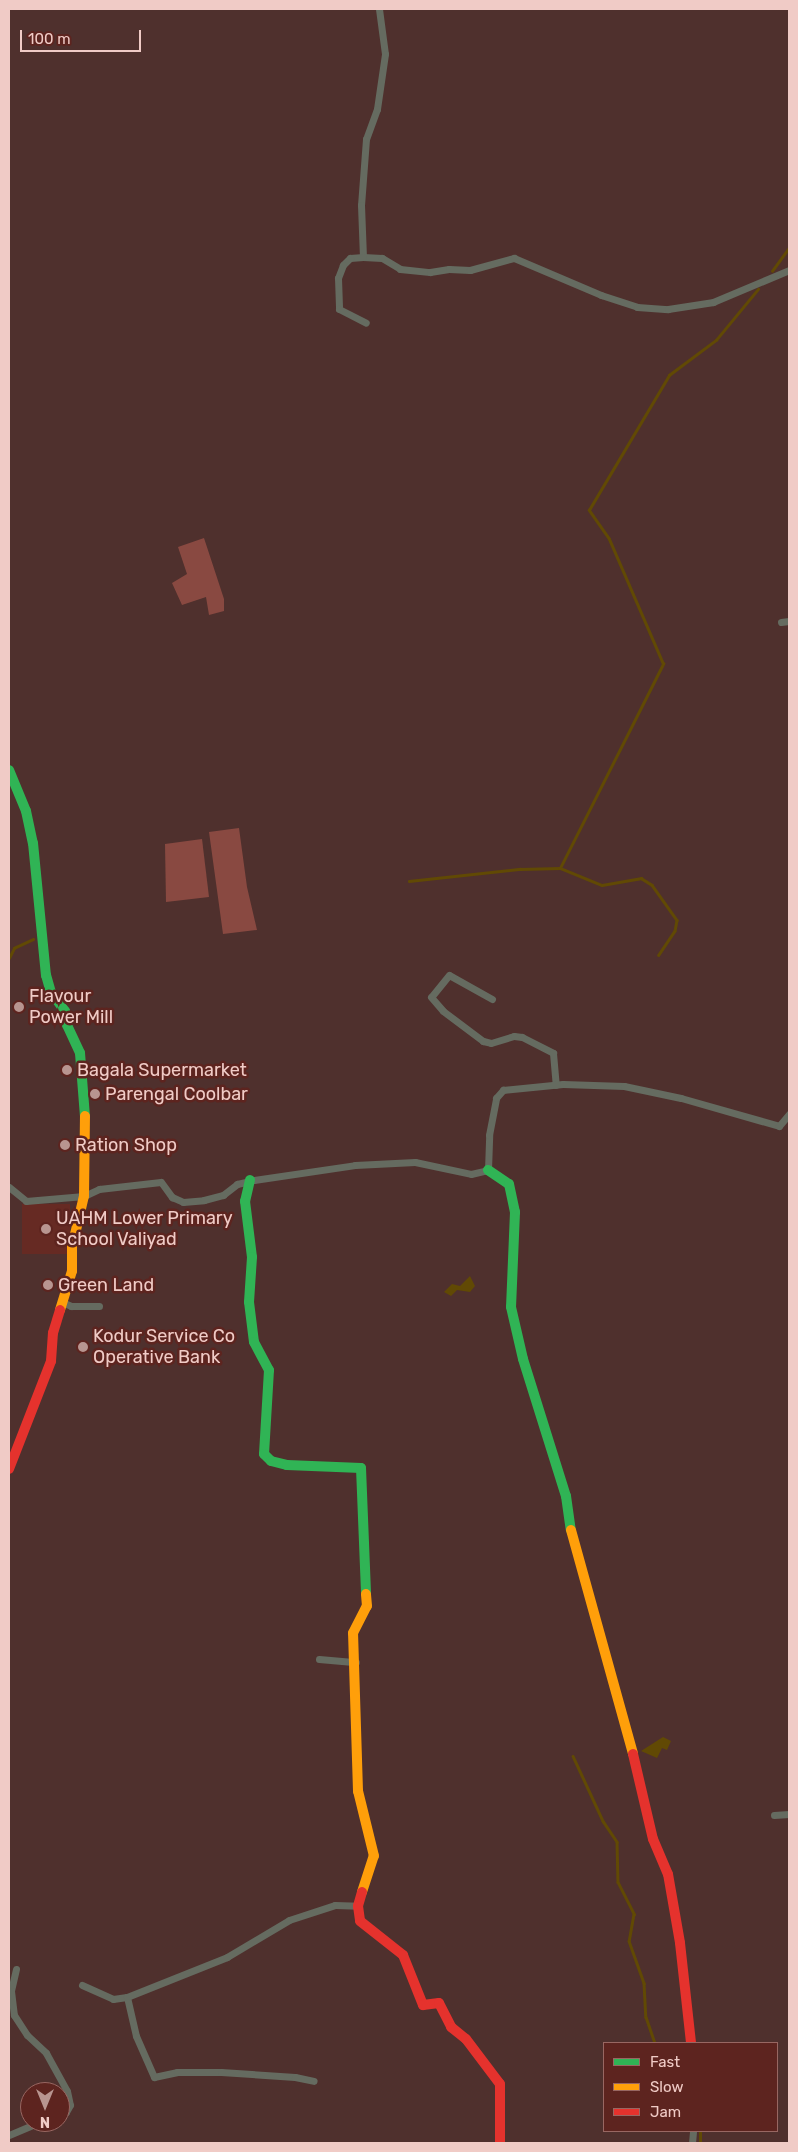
<!DOCTYPE html>
<style>
body{margin:0}
#map{position:relative;width:798px;height:2152px;overflow:hidden;background:#4f302d;font-family:Rubik,sans-serif}
div>[style]{position:absolute}
.built>*{inset:0;background:#662a23;transform-origin:0 0}
.green>*{inset:0;background:#894941}
.water>*{inset:0;background:#614904}
.stream>*{height:2.5px;margin:-1.25px;padding:0 1.25px;transform-origin:1.25px;border-radius:1.25px;background:#614904}
.street>*{height:7px;margin:-3.5px;padding:0 3.5px;transform-origin:3.5px;border-radius:3.5px;background:#656b60}
.fast>*{height:10px;margin:-5px;padding:0 5px;transform-origin:5px;border-radius:5px;background:#30b455}
.slow>*{height:10px;margin:-5px;padding:0 5px;transform-origin:5px;border-radius:5px;background:#ff9f0a}
.jam>*{height:10px;margin:-5px;padding:0 5px;transform-origin:5px;border-radius:5px;background:#e5322d}
.dots>*{width:14px;height:14px;translate:-50% -50%;box-sizing:border-box;border:2px solid #5d241f;border-radius:50%}
span{translate:-50% -50%;white-space:nowrap;text-align:center;line-height:1.15;-webkit-text-stroke:5px #5d241f;paint-order:stroke}
.poi-label{font-size:18px;color:#f0cbc6}
.left{translate:0 -50%;text-align:left}
.frame{position:absolute;inset:0;border:10px solid #f0cbc6;pointer-events:none}
.legend{position:absolute;left:603px;top:2042px;width:175px;height:90px;box-sizing:border-box;background:#5d241f;border:1px solid #986762;margin:0;padding:6px 9px;list-style:none;font-size:15px;color:#f0cbc6}
.legend li{display:flex;align-items:center;gap:10px;height:25px}
.legend b{width:25px;border:1px solid #986762}
.north{position:absolute;left:20px;top:2082px;width:50px;height:50px;box-sizing:border-box;background:#5d241f;border:1px solid #986762;border-radius:50%;rotate:180deg;font-size:14px;font-weight:700;line-height:20px;text-align:center;color:#f0cbc6}
.north::after{content:'';display:block;margin:auto;width:18px;height:22px;background:#b89590;clip-path:polygon(50% 0,100% 100%,50% 72%,0 100%)}
.scale{position:absolute;left:20px;top:30px;width:121px;height:22px;box-sizing:border-box;border:2px solid #f0cbc6;border-top:0;padding-left:6px;font-size:15px;line-height:18px;white-space:nowrap;color:#f0cbc6;-webkit-text-stroke:4px #5d241f;paint-order:stroke}
</style>
<div id="map">
<div class="built">
<div style="left:22px;top:1204px;width:48px;height:50px"></div>
</div>
<div class="green">
<div style="clip-path:polygon(204px 538px,224px 599px,224px 611px,209px 615px,206px 597px,182px 605px,172px 583px,187px 574px,178px 547px)"></div>
<div style="clip-path:polygon(239px 828px,247px 887px,257px 930px,223px 934px,209px 832px)"></div>
<div style="clip-path:polygon(202px 839px,209px 897px,166px 902px,165px 844px)"></div>
</div>
<div class="water">
<div style="clip-path:polygon(470px 1276px,475px 1286px,470px 1292px,457px 1290px,451px 1296px,444px 1292px,452px 1284px,460px 1286px)"></div>
<div style="clip-path:polygon(663px 1737px,671px 1741px,667px 1750px,662px 1748px,657px 1758px,641px 1751px)"></div>
</div>
<div class="stream">
<div style="left:772px;top:271px;width:29px;rotate:-54deg"></div>
<div style="left:560px;top:868px;width:229px;rotate:-63.2deg"></div>
<div style="left:663px;top:664px;width:136px;rotate:-113.4deg"></div>
<div style="left:609px;top:539px;width:35px;rotate:-125deg"></div>
<div style="left:589px;top:510px;width:157px;rotate:-59.3deg"></div>
<div style="left:669px;top:375px;width:59px;rotate:-36.7deg"></div>
<div style="left:716px;top:340px;width:66px;rotate:-50.5deg"></div>
<div style="left:409px;top:881px;width:112px;rotate:-6.2deg"></div>
<div style="left:520px;top:869px;width:40px;rotate:-1.4deg"></div>
<div style="left:560px;top:868px;width:45px;rotate:22deg"></div>
<div style="left:602px;top:885px;width:40px;rotate:-10deg"></div>
<div style="left:641px;top:878px;width:13px;rotate:32deg"></div>
<div style="left:652px;top:885px;width:43px;rotate:54.5deg"></div>
<div style="left:677px;top:920px;width:11px;rotate:100deg"></div>
<div style="left:675px;top:931px;width:29px;rotate:124deg"></div>
<div style="left:9px;top:958px;width:11px;rotate:-63deg"></div>
<div style="left:14px;top:948px;width:21px;rotate:-25deg"></div>
<div style="left:573px;top:1756px;width:72px;rotate:65.2deg"></div>
<div style="left:603px;top:1821px;width:25px;rotate:56deg"></div>
<div style="left:617px;top:1842px;width:40px;rotate:88.6deg"></div>
<div style="left:618px;top:1882px;width:36px;rotate:63deg"></div>
<div style="left:634px;top:1914px;width:27px;rotate:100deg"></div>
<div style="left:629px;top:1941px;width:45px;rotate:70.3deg"></div>
<div style="left:644px;top:1983px;width:34px;rotate:87deg"></div>
<div style="left:646px;top:2017px;width:28px;rotate:71deg"></div>
<div style="left:700px;top:2143px;width:12px;rotate:-90deg"></div>
</div>
<div class="street">
<div style="left:379px;top:9px;width:45px;rotate:82.4deg"></div>
<div style="left:385px;top:54px;width:56px;rotate:98.3deg"></div>
<div style="left:377px;top:109px;width:32px;rotate:110deg"></div>
<div style="left:366px;top:139px;width:66px;rotate:94.3deg"></div>
<div style="left:361px;top:205px;width:52px;rotate:87.8deg"></div>
<div style="left:363px;top:257px;width:19px;rotate:3deg"></div>
<div style="left:382px;top:258px;width:21px;rotate:31deg"></div>
<div style="left:400px;top:269px;width:30px;rotate:6deg"></div>
<div style="left:430px;top:272px;width:19px;rotate:-9deg"></div>
<div style="left:449px;top:269px;width:21px;rotate:3deg"></div>
<div style="left:470px;top:270px;width:46px;rotate:-15.3deg"></div>
<div style="left:514px;top:258px;width:95px;rotate:23deg"></div>
<div style="left:601px;top:295px;width:38px;rotate:18deg"></div>
<div style="left:637px;top:307px;width:31px;rotate:4deg"></div>
<div style="left:668px;top:309px;width:46px;rotate:-8.8deg"></div>
<div style="left:713px;top:302px;width:82px;rotate:-22.8deg"></div>
<div style="left:363px;top:257px;width:13px;rotate:176deg"></div>
<div style="left:350px;top:258px;width:10px;rotate:135deg"></div>
<div style="left:343px;top:265px;width:14px;rotate:111deg"></div>
<div style="left:338px;top:278px;width:31px;rotate:88deg"></div>
<div style="left:339px;top:309px;width:30px;rotate:27deg"></div>
<div style="left:781px;top:622px;width:8px;rotate:-7deg"></div>
<div style="left:492px;top:999px;width:49px;rotate:-150.8deg"></div>
<div style="left:449px;top:975px;width:28px;rotate:129deg"></div>
<div style="left:431px;top:997px;width:18px;rotate:49deg"></div>
<div style="left:443px;top:1011px;width:50px;rotate:36.9deg"></div>
<div style="left:483px;top:1041px;width:8px;rotate:14deg"></div>
<div style="left:491px;top:1043px;width:24px;rotate:-17deg"></div>
<div style="left:514px;top:1036px;width:8px;rotate:7deg"></div>
<div style="left:522px;top:1037px;width:35px;rotate:27deg"></div>
<div style="left:553px;top:1053px;width:32px;rotate:85deg"></div>
<div style="left:9px;top:1187px;width:22px;rotate:39deg"></div>
<div style="left:26px;top:1201px;width:58px;rotate:-4.9deg"></div>
<div style="left:84px;top:1196px;width:17px;rotate:-25deg"></div>
<div style="left:99px;top:1189px;width:62px;rotate:-6.4deg"></div>
<div style="left:161px;top:1182px;width:19px;rotate:54deg"></div>
<div style="left:172px;top:1197px;width:12px;rotate:24deg"></div>
<div style="left:183px;top:1202px;width:21px;rotate:-5deg"></div>
<div style="left:204px;top:1200px;width:20px;rotate:-15deg"></div>
<div style="left:223px;top:1195px;width:18px;rotate:-38deg"></div>
<div style="left:237px;top:1184px;width:17px;rotate:-13deg"></div>
<div style="left:254px;top:1180px;width:102px;rotate:-8.4deg"></div>
<div style="left:355px;top:1165px;width:60px;rotate:-2.9deg"></div>
<div style="left:415px;top:1162px;width:57px;rotate:12.1deg"></div>
<div style="left:471px;top:1174px;width:17px;rotate:-13deg"></div>
<div style="left:488px;top:1170px;width:35px;rotate:-88deg"></div>
<div style="left:489px;top:1135px;width:38px;rotate:-79deg"></div>
<div style="left:496px;top:1098px;width:11px;rotate:-49deg"></div>
<div style="left:503px;top:1090px;width:60px;rotate:-5.7deg"></div>
<div style="left:563px;top:1084px;width:61px;rotate:1.9deg"></div>
<div style="left:624px;top:1086px;width:58px;rotate:11.9deg"></div>
<div style="left:681px;top:1098px;width:102px;rotate:15.9deg"></div>
<div style="left:779px;top:1126px;width:16px;rotate:-50deg"></div>
<div style="left:62px;top:1302px;width:10px;rotate:24deg"></div>
<div style="left:71px;top:1306px;width:28px"></div>
<div style="left:319px;top:1659px;width:37px;rotate:5deg"></div>
<div style="left:774px;top:1815px;width:15px;rotate:-4deg"></div>
<div style="left:16px;top:1969px;width:23px;rotate:103deg"></div>
<div style="left:11px;top:1991px;width:24px;rotate:83deg"></div>
<div style="left:14px;top:2015px;width:24px;rotate:57deg"></div>
<div style="left:27px;top:2035px;width:26px;rotate:43deg"></div>
<div style="left:46px;top:2053px;width:43px;rotate:61.1deg"></div>
<div style="left:67px;top:2091px;width:14px;rotate:78deg"></div>
<div style="left:70px;top:2105px;width:8px;rotate:120deg"></div>
<div style="left:66px;top:2112px;width:6px;rotate:171deg"></div>
<div style="left:82px;top:1985px;width:34px;rotate:24deg"></div>
<div style="left:113px;top:1999px;width:14px;rotate:-8deg"></div>
<div style="left:127px;top:1997px;width:40px;rotate:77deg"></div>
<div style="left:136px;top:2036px;width:45px;rotate:66.3deg"></div>
<div style="left:154px;top:2077px;width:24px;rotate:-12deg"></div>
<div style="left:177px;top:2072px;width:44px"></div>
<div style="left:221px;top:2072px;width:74px;rotate:3.9deg"></div>
<div style="left:295px;top:2077px;width:19px;rotate:12deg"></div>
<div style="left:127px;top:1997px;width:108px;rotate:-21.8deg"></div>
<div style="left:227px;top:1957px;width:72px;rotate:-30.8deg"></div>
<div style="left:289px;top:1920px;width:48px;rotate:-18.1deg"></div>
<div style="left:335px;top:1905px;width:23px;rotate:2deg"></div>
<div style="left:9px;top:2135px;width:34px;rotate:-23deg"></div>
<div style="left:692px;top:2143px;width:12px;rotate:-85deg"></div>
</div>
<div class="fast">
<div style="left:9px;top:770px;width:44px;rotate:67.5deg"></div>
<div style="left:26px;top:811px;width:33px;rotate:78deg"></div>
<div style="left:33px;top:843px;width:133px;rotate:84.4deg"></div>
<div style="left:46px;top:975px;width:18px;rotate:74deg"></div>
<div style="left:51px;top:992px;width:24px;rotate:54deg"></div>
<div style="left:65px;top:1011px;width:14px;rotate:82deg"></div>
<div style="left:67px;top:1025px;width:31px;rotate:65deg"></div>
<div style="left:80px;top:1053px;width:63px;rotate:85.5deg"></div>
<div style="left:488px;top:1170px;width:25px;rotate:34deg"></div>
<div style="left:509px;top:1184px;width:29px;rotate:78deg"></div>
<div style="left:515px;top:1212px;width:95px;rotate:92.4deg"></div>
<div style="left:511px;top:1307px;width:53px;rotate:77deg"></div>
<div style="left:523px;top:1359px;width:144px;rotate:72.6deg"></div>
<div style="left:566px;top:1496px;width:34px;rotate:82deg"></div>
<div style="left:250px;top:1180px;width:22px;rotate:103deg"></div>
<div style="left:245px;top:1201px;width:56px;rotate:82.9deg"></div>
<div style="left:252px;top:1257px;width:45px;rotate:93.8deg"></div>
<div style="left:249px;top:1302px;width:40px;rotate:82.9deg"></div>
<div style="left:254px;top:1342px;width:32px;rotate:62deg"></div>
<div style="left:269px;top:1370px;width:84px;rotate:93.4deg"></div>
<div style="left:264px;top:1454px;width:10px;rotate:45deg"></div>
<div style="left:271px;top:1461px;width:16px;rotate:14deg"></div>
<div style="left:287px;top:1465px;width:74px;rotate:2.3deg"></div>
<div style="left:361px;top:1468px;width:126px;rotate:87.7deg"></div>
</div>
<div class="slow">
<div style="left:60px;top:1310px;width:41px;rotate:-72.9deg"></div>
<div style="left:72px;top:1271px;width:24px;rotate:-90deg"></div>
<div style="left:72px;top:1247px;width:52px;rotate:-76.8deg"></div>
<div style="left:84px;top:1196px;width:80px;rotate:-89.3deg"></div>
<div style="left:571px;top:1530px;width:232px;rotate:74.5deg"></div>
<div style="left:362px;top:1892px;width:38px;rotate:-72deg"></div>
<div style="left:374px;top:1856px;width:67px;rotate:-103.8deg"></div>
<div style="left:358px;top:1791px;width:158px;rotate:-91.8deg"></div>
<div style="left:353px;top:1633px;width:30px;rotate:-63deg"></div>
<div style="left:367px;top:1606px;width:12px;rotate:-95deg"></div>
</div>
<div class="jam">
<div style="left:9px;top:1469px;width:116px;rotate:-68.7deg"></div>
<div style="left:51px;top:1361px;width:28px;rotate:-86deg"></div>
<div style="left:53px;top:1333px;width:24px;rotate:-73deg"></div>
<div style="left:633px;top:1754px;width:87px;rotate:76.8deg"></div>
<div style="left:653px;top:1839px;width:38px;rotate:67deg"></div>
<div style="left:668px;top:1874px;width:70px;rotate:80.1deg"></div>
<div style="left:680px;top:1943px;width:101px;rotate:83.7deg"></div>
<div style="left:362px;top:1892px;width:15px;rotate:106deg"></div>
<div style="left:358px;top:1906px;width:15px;rotate:82deg"></div>
<div style="left:360px;top:1921px;width:55px;rotate:38.3deg"></div>
<div style="left:403px;top:1955px;width:54px;rotate:68.2deg"></div>
<div style="left:423px;top:2005px;width:16px;rotate:-7deg"></div>
<div style="left:439px;top:2003px;width:27px;rotate:63deg"></div>
<div style="left:451px;top:2027px;width:19px;rotate:39deg"></div>
<div style="left:466px;top:2039px;width:56px;rotate:52.9deg"></div>
<div style="left:500px;top:2084px;width:59px;rotate:90deg"></div>
</div>
<div class="dots">
<div style="left:19px;top:1007px;background:#b89590"></div>
<div style="left:67px;top:1070px;background:#b89590"></div>
<div style="left:95px;top:1094px;background:#b89590"></div>
<div style="left:65px;top:1145px;background:#b89590"></div>
<div style="left:46px;top:1229px;background:#b89590"></div>
<div style="left:48px;top:1285px;background:#b89590"></div>
<div style="left:83px;top:1347px;background:#b89590"></div>
</div>
<div class="poi-label">
<span class="left" style="left:29px;top:1007px">Flavour<br>Power Mill</span>
<span class="left" style="left:77px;top:1070px">Bagala Supermarket</span>
<span class="left" style="left:105px;top:1094px">Parengal Coolbar</span>
<span class="left" style="left:75px;top:1145px">Ration Shop</span>
<span class="left" style="left:56px;top:1229px">UAHM Lower Primary<br>School Valiyad</span>
<span class="left" style="left:58px;top:1285px">Green Land</span>
<span class="left" style="left:93px;top:1347px">Kodur Service Co<br>Operative Bank</span>
</div>
<div class="frame"></div>
<ul class="legend">
<li><b style="height:6px;background:#30b455"></b>Fast</li>
<li><b style="height:6px;background:#ff9f0a"></b>Slow</li>
<li><b style="height:6px;background:#e5322d"></b>Jam</li>
</ul>
<div class="north">N</div>
<div class="scale">100 m</div>
</div>
